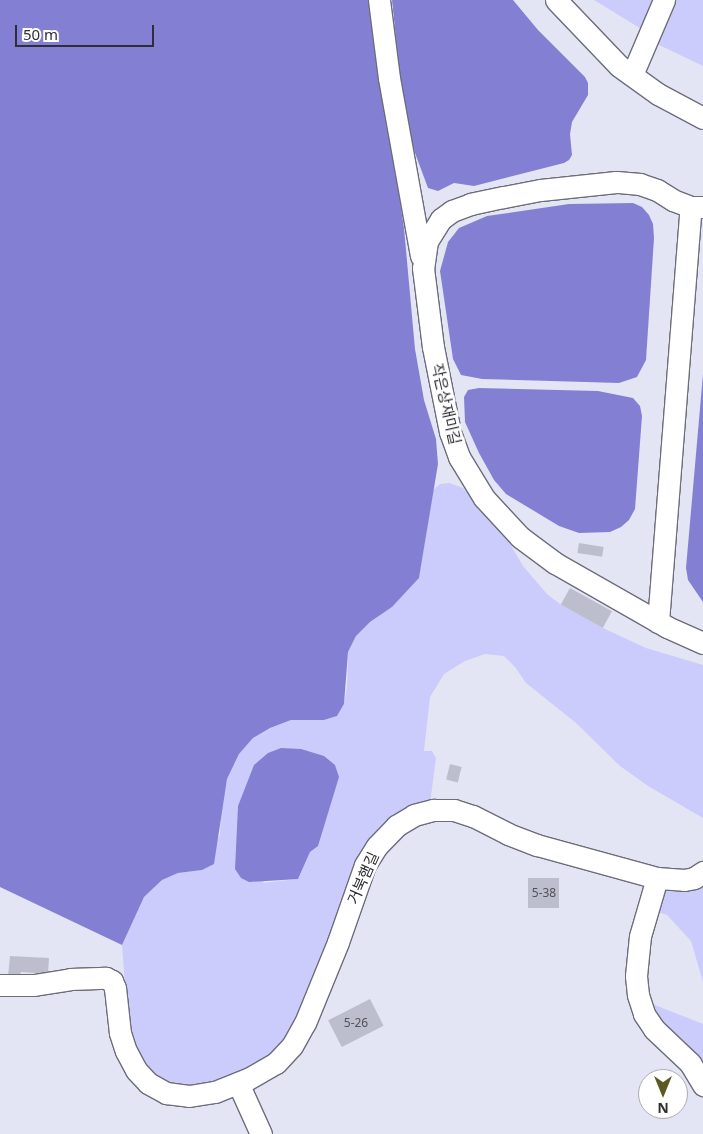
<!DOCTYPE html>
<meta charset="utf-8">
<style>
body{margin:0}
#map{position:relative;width:703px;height:1134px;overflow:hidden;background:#e4e5f4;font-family:"Noto Sans","Noto Sans KR",sans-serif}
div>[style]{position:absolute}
.green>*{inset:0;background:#cbccfb}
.water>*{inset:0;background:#8380d4}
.building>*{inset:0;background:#bdbecd;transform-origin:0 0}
.roads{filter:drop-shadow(1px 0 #6c6d7a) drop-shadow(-1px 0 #6c6d7a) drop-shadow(0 1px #6c6d7a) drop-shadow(0 -1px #6c6d7a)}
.minor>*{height:21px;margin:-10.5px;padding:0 10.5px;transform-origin:10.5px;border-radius:10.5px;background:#fff}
span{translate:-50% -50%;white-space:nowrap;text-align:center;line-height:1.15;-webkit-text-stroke:5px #fff;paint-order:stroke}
.number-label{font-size:12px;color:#52525a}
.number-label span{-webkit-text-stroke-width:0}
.street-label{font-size:15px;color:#2e2e34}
.north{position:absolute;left:638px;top:1069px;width:50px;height:50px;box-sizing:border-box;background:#fff;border:1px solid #ababae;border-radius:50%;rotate:180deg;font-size:14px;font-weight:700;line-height:20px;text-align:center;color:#2e2e34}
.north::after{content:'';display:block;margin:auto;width:18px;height:22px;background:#5c5824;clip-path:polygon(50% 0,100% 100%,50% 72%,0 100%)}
.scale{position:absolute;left:15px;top:25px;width:139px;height:22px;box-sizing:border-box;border:2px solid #2e2e34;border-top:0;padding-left:6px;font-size:15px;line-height:18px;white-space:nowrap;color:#2e2e34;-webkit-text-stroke:4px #fff;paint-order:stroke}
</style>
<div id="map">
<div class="green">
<div style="clip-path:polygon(594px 0,656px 0,643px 30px)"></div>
<div style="clip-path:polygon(673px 0,703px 0,703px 66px,655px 43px)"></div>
<div style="clip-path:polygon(evenodd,449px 483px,463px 488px,502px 530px,523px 566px,547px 594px,560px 604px,603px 628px,646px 648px,703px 665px,703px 818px,648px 786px,620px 766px,576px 723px,526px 683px,515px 667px,504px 656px,485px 654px,465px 661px,444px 674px,430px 697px,424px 751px,432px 751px,436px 758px,430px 804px,393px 821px,284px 1051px,220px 1087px,162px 1087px,130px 1050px,122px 945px,133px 919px,144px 897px,162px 880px,178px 873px,202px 870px,220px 835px,221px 805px,227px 779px,239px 754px,253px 738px,270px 728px,291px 720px,324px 720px,337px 716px,344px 704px,347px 687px,348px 652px,356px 636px,370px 622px,392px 607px,419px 578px,433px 490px,440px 484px,449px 483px,318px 846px,310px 852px,298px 879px,262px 883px,318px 846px)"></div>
<div style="clip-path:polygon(703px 880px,703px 982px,691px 941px,667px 915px,655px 911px,662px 889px)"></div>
<div style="clip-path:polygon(645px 1001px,703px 1024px,703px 1073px,667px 1033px)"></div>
</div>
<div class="water">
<div style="clip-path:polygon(0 0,370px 0,404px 228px,415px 349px,424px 400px,436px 439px,438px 464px,419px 578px,392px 607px,370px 622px,356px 636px,348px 652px,344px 704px,337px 716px,324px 720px,291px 720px,270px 728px,253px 738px,239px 754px,227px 779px,214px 864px,202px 870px,178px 873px,162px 880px,144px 897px,122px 945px,0 887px)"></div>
<div style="clip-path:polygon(392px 0,513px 0,538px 30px,585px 77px,588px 83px,588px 95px,572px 122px,570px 134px,572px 155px,569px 160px,564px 163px,474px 186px,454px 183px,438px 191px,428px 188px,415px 153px,403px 107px)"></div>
<div style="clip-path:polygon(633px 203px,642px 207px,649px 215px,653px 224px,654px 238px,646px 360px,637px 377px,619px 383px,482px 379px,461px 375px,453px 359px,440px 271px,448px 242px,459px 228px,487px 216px,569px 204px)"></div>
<div style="clip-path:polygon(703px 374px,703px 602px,688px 580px,686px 568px)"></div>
<div style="clip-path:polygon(479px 388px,598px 391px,633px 398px,640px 406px,642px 416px,635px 509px,629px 520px,621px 527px,610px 532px,579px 533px,559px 526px,506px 494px,494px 480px,479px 453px,465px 422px,464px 397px,468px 390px)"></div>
<div style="clip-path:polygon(281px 748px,301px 749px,324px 756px,335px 765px,339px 777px,318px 846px,310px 852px,298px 879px,249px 882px,241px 878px,235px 869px,238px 806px,254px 765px,268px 753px)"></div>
</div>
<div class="building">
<div style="left:579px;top:543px;width:25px;height:10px;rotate:9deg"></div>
<div style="left:570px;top:588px;width:48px;height:19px;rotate:29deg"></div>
<div style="left:450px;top:764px;width:12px;height:16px;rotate:14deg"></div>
<div style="left:528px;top:878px;width:31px;height:30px"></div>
<div style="clip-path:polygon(10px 956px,49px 958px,48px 974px,21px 972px,20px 976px,8px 976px)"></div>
<div style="left:370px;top:999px;width:30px;height:47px;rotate:63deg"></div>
</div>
<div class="roads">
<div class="minor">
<div style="left:379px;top:0;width:79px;rotate:82.7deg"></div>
<div style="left:389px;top:78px;width:181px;rotate:79.8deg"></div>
<div style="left:556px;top:0;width:91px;rotate:46.3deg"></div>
<div style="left:619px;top:66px;width:48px;rotate:35.7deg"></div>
<div style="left:658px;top:94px;width:51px;rotate:28.1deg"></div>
<div style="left:632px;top:75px;width:82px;rotate:-66.9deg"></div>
<div style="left:703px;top:207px;width:12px;rotate:180deg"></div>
<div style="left:691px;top:207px;width:19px;rotate:-159deg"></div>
<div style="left:673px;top:200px;width:19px;rotate:-148deg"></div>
<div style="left:657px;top:190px;width:18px;rotate:-161deg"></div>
<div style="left:640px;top:184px;width:24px;rotate:-175deg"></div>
<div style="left:616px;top:182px;width:76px;rotate:174deg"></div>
<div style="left:540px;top:190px;width:38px;rotate:169deg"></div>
<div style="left:503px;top:197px;width:33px;rotate:168deg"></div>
<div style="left:471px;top:204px;width:20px;rotate:160deg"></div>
<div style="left:452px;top:211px;width:14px;rotate:144deg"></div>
<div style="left:441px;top:219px;width:26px;rotate:122deg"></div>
<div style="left:427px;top:241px;width:27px;rotate:98deg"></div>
<div style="left:423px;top:268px;width:80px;rotate:82.8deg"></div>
<div style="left:433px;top:347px;width:87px;rotate:78.7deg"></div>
<div style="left:450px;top:432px;width:27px;rotate:70deg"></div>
<div style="left:459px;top:457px;width:48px;rotate:58.6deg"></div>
<div style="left:484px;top:498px;width:53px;rotate:47.3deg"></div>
<div style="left:520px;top:537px;width:44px;rotate:36.6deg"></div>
<div style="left:555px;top:563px;width:129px;rotate:29.7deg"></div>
<div style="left:667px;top:627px;width:39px;rotate:24deg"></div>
<div style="left:658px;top:622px;width:416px;rotate:-85.5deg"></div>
<div style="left:657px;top:878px;width:60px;rotate:106.3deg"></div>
<div style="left:640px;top:936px;width:40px;rotate:95.7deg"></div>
<div style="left:636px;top:976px;width:19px;rotate:84deg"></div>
<div style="left:638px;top:995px;width:20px;rotate:72deg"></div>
<div style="left:644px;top:1014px;width:18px;rotate:56deg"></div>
<div style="left:654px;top:1029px;width:50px;rotate:43.4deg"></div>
<div style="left:690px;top:1063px;width:26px;rotate:59deg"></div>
<div style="left:0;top:985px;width:34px"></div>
<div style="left:34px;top:985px;width:36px;rotate:-9deg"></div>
<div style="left:70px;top:979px;width:36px;rotate:-2deg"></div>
<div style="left:106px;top:978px;width:7px;rotate:27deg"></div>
<div style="left:112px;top:981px;width:8px;rotate:67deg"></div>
<div style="left:115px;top:988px;width:45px;rotate:83.7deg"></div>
<div style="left:120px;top:1033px;width:19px;rotate:72deg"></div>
<div style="left:126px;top:1051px;width:21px;rotate:62deg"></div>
<div style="left:136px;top:1070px;width:18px;rotate:47deg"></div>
<div style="left:148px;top:1083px;width:21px;rotate:29deg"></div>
<div style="left:166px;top:1093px;width:23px;rotate:7deg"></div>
<div style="left:189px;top:1096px;width:26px;rotate:-9deg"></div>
<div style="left:215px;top:1092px;width:35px;rotate:-22deg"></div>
<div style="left:248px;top:1079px;width:32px;rotate:-30deg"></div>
<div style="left:276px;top:1063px;width:23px;rotate:-47deg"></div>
<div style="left:292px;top:1046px;width:26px;rotate:-61deg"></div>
<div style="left:305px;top:1023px;width:87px;rotate:-67.8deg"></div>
<div style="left:338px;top:942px;width:82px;rotate:-70.7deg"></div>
<div style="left:365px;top:865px;width:22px;rotate:-58deg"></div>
<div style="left:377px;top:846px;width:28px;rotate:-46deg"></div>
<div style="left:396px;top:826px;width:21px;rotate:-31deg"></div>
<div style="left:414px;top:815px;width:20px;rotate:-15deg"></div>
<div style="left:433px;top:810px;width:21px"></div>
<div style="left:454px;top:810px;width:20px;rotate:18deg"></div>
<div style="left:473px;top:816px;width:39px;rotate:27deg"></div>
<div style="left:508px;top:834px;width:31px;rotate:21deg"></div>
<div style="left:537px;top:845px;width:124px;rotate:15.4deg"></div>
<div style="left:657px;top:878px;width:27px;rotate:4deg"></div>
<div style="left:684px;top:880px;width:10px;rotate:-11deg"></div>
<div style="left:694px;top:878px;width:11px;rotate:-34deg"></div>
<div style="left:238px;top:1083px;width:56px;rotate:65.7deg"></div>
</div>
</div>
<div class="number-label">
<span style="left:544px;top:893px">5-38</span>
<span style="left:356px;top:1023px">5-26</span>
</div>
<div class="street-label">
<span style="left:446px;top:404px;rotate:77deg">작은상재미길</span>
<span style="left:363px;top:878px;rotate:-66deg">거북햄길</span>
</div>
<div class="north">N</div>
<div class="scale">50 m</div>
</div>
